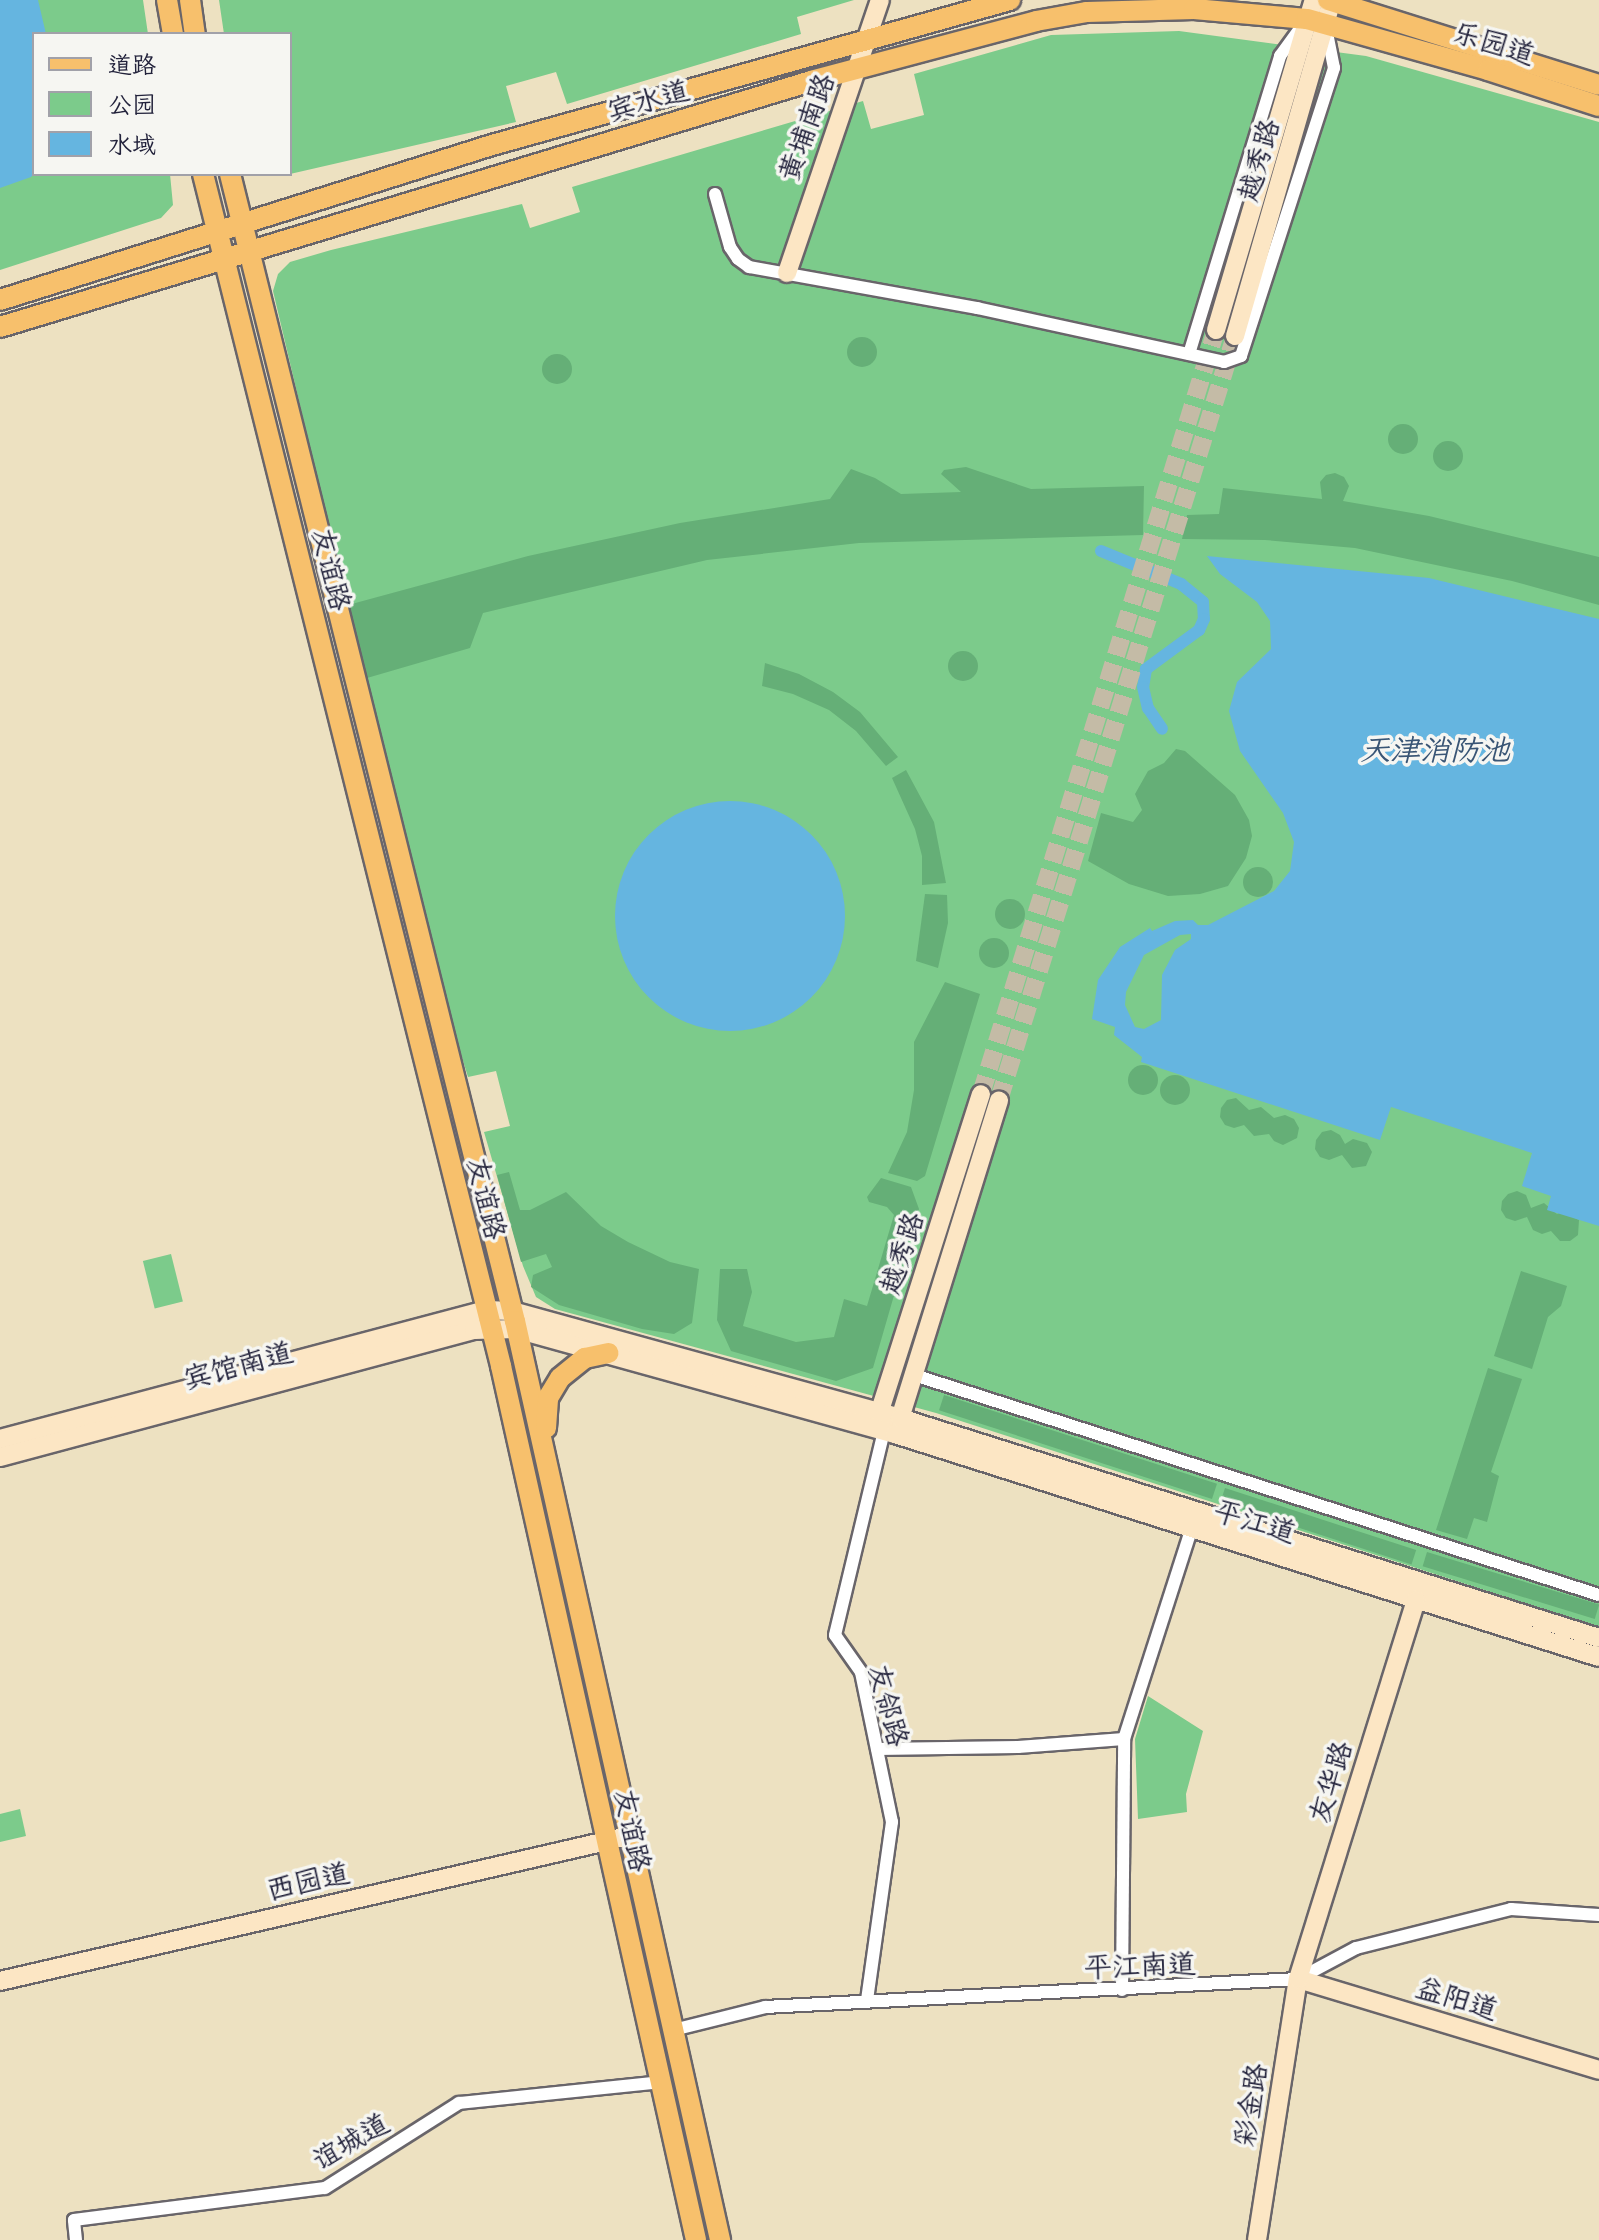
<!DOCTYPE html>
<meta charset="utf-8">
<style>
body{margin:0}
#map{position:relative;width:1599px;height:2240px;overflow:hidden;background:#ede1c1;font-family:Itim,"LXGW WenKai TC",sans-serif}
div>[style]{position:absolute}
.green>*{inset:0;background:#7ccb8b;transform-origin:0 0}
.forest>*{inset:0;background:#65af77;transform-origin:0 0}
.round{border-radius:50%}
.water>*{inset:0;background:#65b5e0}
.canal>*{height:12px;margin:-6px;padding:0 6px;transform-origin:6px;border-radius:6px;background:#65b5e0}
.secondary-tunnel>*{height:18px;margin-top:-9px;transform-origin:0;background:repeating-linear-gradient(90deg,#c4bba6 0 18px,transparent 0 27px)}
.roads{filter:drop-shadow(2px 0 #69656a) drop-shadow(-2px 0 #69656a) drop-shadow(0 2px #69656a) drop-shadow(0 -2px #69656a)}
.street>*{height:12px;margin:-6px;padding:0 6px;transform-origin:6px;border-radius:6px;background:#fff}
.secondary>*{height:18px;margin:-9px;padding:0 9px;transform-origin:9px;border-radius:9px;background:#fce6c4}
.primary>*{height:20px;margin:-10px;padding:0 10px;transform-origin:10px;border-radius:10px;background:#f7c06c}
span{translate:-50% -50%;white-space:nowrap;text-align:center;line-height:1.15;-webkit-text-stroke:7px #f6f6f2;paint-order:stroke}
.street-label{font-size:28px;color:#22223b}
.water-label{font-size:30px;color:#395575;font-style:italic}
.legend{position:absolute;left:32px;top:32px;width:260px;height:144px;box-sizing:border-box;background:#f6f6f2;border:2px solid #a1a1a9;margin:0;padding:10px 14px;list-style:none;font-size:24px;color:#22223b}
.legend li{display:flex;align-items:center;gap:16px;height:40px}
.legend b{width:40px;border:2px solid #a1a1a9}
</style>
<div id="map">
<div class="green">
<div style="clip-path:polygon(0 0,143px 0,148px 34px,34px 34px,34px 174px,170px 174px,173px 205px,161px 218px,0 270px)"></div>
<div style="clip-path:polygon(219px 0,854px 0,797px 17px,801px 34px,567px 104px,556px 72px,506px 86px,516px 122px,290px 174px,290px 34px,224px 34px)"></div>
<div style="clip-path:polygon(1179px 31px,1366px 56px,1599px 122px,1599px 1627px,936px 1413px,555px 1309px,536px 1297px,523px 1266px,484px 1132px,510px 1126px,496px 1071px,468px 1077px,429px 951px,273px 291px,278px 274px,290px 262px,331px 250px,522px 204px,530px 228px,580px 212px,572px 187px,863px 101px,871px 129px,924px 115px,914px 74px,1051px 35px)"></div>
<div style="left:171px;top:1254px;width:49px;height:29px;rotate:76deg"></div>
<div style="clip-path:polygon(1148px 1696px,1203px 1731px,1186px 1794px,1187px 1812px,1138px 1819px,1135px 1739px)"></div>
<div style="clip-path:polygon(20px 1809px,26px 1836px,0 1842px,0 1814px)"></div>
</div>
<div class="forest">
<div class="round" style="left:847px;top:337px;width:30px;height:30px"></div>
<div class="round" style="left:542px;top:354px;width:30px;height:30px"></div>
<div class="round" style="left:1388px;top:424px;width:30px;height:30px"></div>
<div class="round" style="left:1433px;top:441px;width:30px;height:30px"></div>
<div style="clip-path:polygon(966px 467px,1031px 489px,1144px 486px,1143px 535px,859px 543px,707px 560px,483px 613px,470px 648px,367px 678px,348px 605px,528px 556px,680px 523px,830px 499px,851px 469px,875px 478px,901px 494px,961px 492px,941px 474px,944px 470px)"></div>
<div style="clip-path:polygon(1335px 473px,1344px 477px,1349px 486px,1343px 501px,1429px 516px,1599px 557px,1599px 605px,1512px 581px,1355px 548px,1265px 540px,1182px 539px,1187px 515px,1219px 514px,1223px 488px,1322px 499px,1320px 482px,1326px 475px)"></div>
<div class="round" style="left:948px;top:651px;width:30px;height:30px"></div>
<div style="clip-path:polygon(765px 663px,799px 674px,833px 692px,860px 712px,898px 757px,886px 766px,856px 731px,829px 710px,793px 694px,762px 686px)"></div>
<div style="clip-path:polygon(1176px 749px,1185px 751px,1235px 795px,1249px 820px,1252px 836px,1246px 858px,1228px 886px,1200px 894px,1168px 896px,1129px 884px,1088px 861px,1101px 813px,1133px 822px,1142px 810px,1135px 794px,1148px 771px,1164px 763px)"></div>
<div style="clip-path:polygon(906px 770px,934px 822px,946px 883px,922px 885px,922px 856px,915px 829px,892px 778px)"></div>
<div class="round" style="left:1243px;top:867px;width:30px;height:30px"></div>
<div style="clip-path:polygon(925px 894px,947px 895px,948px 923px,938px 968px,916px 961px)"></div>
<div class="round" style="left:995px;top:899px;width:30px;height:30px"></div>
<div class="round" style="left:979px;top:938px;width:30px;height:30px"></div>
<div style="clip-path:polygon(945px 982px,980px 994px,925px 1176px,917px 1181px,888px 1173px,907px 1132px,914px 1090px,914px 1042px)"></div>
<div class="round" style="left:1128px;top:1065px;width:30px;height:30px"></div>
<div class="round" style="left:1160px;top:1075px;width:30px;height:30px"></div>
<div style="clip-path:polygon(1236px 1098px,1249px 1110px,1261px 1107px,1274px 1118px,1285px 1115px,1294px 1119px,1299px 1128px,1297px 1138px,1283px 1145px,1274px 1141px,1269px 1134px,1254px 1136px,1244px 1125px,1234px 1128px,1225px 1125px,1220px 1117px,1221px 1108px,1227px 1100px)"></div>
<div style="clip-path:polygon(1331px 1130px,1340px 1135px,1345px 1144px,1353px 1139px,1367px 1143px,1372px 1152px,1366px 1166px,1352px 1168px,1342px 1155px,1329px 1160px,1320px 1157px,1315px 1149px,1316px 1140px,1322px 1132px)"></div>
<div style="clip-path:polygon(509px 1172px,520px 1210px,530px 1210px,566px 1192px,601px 1226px,628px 1242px,670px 1262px,699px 1269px,692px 1323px,674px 1334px,642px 1329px,559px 1305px,531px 1287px,533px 1275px,552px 1267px,546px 1254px,521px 1262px,497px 1175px)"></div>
<div style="clip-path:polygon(881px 1178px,911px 1187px,919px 1209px,873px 1368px,836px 1381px,731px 1351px,717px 1320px,720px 1269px,747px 1269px,752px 1292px,743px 1326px,796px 1342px,834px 1337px,844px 1299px,867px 1306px,894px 1215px,887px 1207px,869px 1202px,867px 1197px)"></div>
<div style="clip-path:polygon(1517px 1191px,1526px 1195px,1531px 1208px,1544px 1203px,1557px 1214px,1562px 1212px,1579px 1220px,1578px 1235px,1570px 1241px,1560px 1241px,1551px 1231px,1542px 1234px,1533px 1230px,1527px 1217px,1515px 1221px,1506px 1218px,1501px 1210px,1502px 1201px,1508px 1194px)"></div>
<div style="clip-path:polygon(1521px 1271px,1567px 1286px,1561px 1306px,1548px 1317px,1532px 1369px,1494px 1356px)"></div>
<div style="clip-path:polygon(1488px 1368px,1522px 1379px,1491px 1472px,1499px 1476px,1487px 1522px,1474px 1518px,1467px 1539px,1436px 1530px)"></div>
<div style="left:944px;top:1395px;width:287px;height:16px;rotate:18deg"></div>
<div style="left:1225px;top:1488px;width:201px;height:15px;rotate:18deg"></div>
<div style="left:1427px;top:1552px;width:180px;height:15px;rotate:17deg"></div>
</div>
<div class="water">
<div style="clip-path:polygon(0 0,38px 0,46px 34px,34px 34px,34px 173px,31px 177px,0 188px)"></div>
<div style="clip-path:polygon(evenodd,1207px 556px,1429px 578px,1599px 619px,1599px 1226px,1547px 1210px,1551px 1196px,1522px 1186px,1532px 1153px,1391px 1107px,1380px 1140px,1141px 1062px,1142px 1057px,1114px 1035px,1115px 1027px,1092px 1019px,1098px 980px,1120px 947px,1150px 928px,1152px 931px,1175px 921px,1193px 920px,1198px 925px,1208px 925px,1274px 891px,1290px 871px,1294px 842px,1283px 813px,1240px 751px,1229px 711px,1237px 682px,1271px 649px,1270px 621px,1257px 602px,1220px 574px,1207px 556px,1191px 934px,1191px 939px,1175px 950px,1162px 975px,1161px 1020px,1144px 1029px,1135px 1027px,1125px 1005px,1126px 992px,1144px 955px,1180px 935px,1191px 934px)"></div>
<div class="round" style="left:615px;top:801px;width:230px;height:230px"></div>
</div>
<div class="canal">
<div style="left:1101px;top:551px;width:87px;rotate:22.4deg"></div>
<div style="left:1181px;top:584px;width:28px;rotate:39deg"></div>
<div style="left:1203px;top:602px;width:17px;rotate:87deg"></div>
<div style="left:1204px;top:619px;width:12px;rotate:114deg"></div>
<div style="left:1199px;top:630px;width:66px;rotate:143.7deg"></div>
<div style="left:1146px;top:669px;width:18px;rotate:99deg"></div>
<div style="left:1143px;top:687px;width:22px;rotate:77deg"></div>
<div style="left:1148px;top:708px;width:25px;rotate:56deg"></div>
</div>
<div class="secondary-tunnel">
<div style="left:981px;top:1094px;width:799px;rotate:-72.9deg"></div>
<div style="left:999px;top:1100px;width:800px;rotate:-72.83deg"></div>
</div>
<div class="roads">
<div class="street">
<div style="left:715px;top:194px;width:55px;rotate:74.2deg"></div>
<div style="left:730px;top:247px;width:14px;rotate:56deg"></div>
<div style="left:738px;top:259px;width:14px;rotate:36deg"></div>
<div style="left:749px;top:267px;width:232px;rotate:10.2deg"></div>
<div style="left:977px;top:308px;width:253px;rotate:12.3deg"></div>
<div style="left:1224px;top:362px;width:18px;rotate:-19deg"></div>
<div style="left:1241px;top:356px;width:303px;rotate:-72.1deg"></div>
<div style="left:1334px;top:68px;width:41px;rotate:-101.3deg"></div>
<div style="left:1189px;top:354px;width:312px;rotate:-73deg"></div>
<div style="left:1280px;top:56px;width:39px;rotate:-54deg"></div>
<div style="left:914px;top:1375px;width:719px;rotate:17.81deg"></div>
<div style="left:877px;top:1749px;width:141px;rotate:-0.8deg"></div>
<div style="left:1018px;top:1747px;width:106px;rotate:-4.3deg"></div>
<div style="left:1122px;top:1990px;width:251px;rotate:-89.5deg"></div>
<div style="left:1124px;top:1739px;width:219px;rotate:-72.2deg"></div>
<div style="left:867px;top:2000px;width:180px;rotate:-82deg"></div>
<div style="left:892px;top:1822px;width:153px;rotate:-101.7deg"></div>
<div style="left:861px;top:1672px;width:45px;rotate:-125.1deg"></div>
<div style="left:835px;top:1635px;width:210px;rotate:-76.5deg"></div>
<div style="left:673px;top:2030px;width:95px;rotate:-14deg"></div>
<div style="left:765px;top:2007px;width:534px;rotate:-3.01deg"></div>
<div style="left:1298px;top:1979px;width:66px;rotate:-28.1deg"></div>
<div style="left:1356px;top:1948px;width:160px;rotate:-14.1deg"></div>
<div style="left:1511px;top:1909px;width:88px;rotate:3.9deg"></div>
<div style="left:76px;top:2240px;width:20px;rotate:-96deg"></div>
<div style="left:74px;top:2220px;width:253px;rotate:-7.3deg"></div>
<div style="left:325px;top:2188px;width:159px;rotate:-32.4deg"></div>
<div style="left:459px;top:2103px;width:203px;rotate:-5.9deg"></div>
</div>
<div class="secondary">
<div style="left:787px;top:273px;width:288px;rotate:-71.2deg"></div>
<div style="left:1216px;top:330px;width:344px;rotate:-73.5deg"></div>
<div style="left:1235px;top:336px;width:350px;rotate:-73.9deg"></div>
<div style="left:876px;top:1423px;width:345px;rotate:-72.3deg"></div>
<div style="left:897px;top:1428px;width:343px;rotate:-72.7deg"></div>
<div style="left:0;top:1439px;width:503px;rotate:-14.87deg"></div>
<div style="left:486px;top:1310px;width:26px;rotate:2deg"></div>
<div style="left:512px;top:1311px;width:402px;rotate:15.4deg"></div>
<div style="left:900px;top:1418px;width:733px;rotate:17.47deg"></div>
<div style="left:0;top:1457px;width:491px;rotate:-15deg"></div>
<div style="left:474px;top:1330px;width:42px;rotate:-1.4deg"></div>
<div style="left:516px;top:1329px;width:393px;rotate:15.5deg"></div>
<div style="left:895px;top:1434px;width:738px;rotate:17.58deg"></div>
<div style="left:1298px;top:1979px;width:314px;rotate:16.8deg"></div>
<div style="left:0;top:1981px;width:645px;rotate:-13deg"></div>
<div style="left:1257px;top:2240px;width:264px;rotate:-81.1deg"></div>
<div style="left:1298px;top:1979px;width:397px;rotate:-72.7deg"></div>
</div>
<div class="primary">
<div style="left:167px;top:0;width:35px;rotate:80deg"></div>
<div style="left:190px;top:0;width:34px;rotate:82deg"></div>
<div style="left:1328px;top:0;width:284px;rotate:17.4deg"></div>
<div style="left:203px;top:174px;width:1229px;rotate:75.96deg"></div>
<div style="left:501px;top:1366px;width:895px;rotate:77.42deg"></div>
<div style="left:230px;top:174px;width:1182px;rotate:76.05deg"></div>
<div style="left:515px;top:1321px;width:942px;rotate:77.42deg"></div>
<div style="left:0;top:300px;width:516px;rotate:-17.49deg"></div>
<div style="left:492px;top:145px;width:538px;rotate:-15.64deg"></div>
<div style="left:0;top:327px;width:847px;rotate:-16.87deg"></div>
<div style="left:811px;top:81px;width:233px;rotate:-14.9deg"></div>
<div style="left:1036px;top:21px;width:52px;rotate:-10deg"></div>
<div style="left:1087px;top:12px;width:107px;rotate:-1.6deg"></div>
<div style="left:1194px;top:9px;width:113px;rotate:5.1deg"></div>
<div style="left:1307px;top:19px;width:188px;rotate:15.7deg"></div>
<div style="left:1488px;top:70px;width:117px;rotate:18deg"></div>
<div style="left:546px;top:1428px;width:30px;rotate:-86deg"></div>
<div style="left:548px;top:1398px;width:23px;rotate:-59deg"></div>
<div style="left:560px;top:1378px;width:32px;rotate:-39deg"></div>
<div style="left:585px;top:1358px;width:24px;rotate:-12deg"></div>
</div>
</div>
<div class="street-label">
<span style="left:1494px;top:43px;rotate:17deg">乐园道</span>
<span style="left:648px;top:100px;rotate:-16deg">宾水道</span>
<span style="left:806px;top:127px;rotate:-70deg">黄埔南路</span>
<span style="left:1258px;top:160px;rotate:-74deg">越秀路</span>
<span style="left:332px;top:569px;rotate:76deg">友谊路</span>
<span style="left:487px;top:1198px;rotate:76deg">友谊路</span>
<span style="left:901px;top:1253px;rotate:-72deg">越秀路</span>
<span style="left:238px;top:1365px;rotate:-15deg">宾馆南道</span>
<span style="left:1255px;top:1521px;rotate:17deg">平江道</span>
<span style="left:889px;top:1705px;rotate:75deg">友邻路</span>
<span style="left:1330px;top:1782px;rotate:-73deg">友华路</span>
<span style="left:633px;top:1830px;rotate:78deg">友谊路</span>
<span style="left:308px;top:1881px;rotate:-13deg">西园道</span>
<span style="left:1140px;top:1965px;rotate:-2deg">平江南道</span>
<span style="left:1457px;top:1998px;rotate:17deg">益阳道</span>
<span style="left:1250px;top:2105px;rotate:-81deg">彩金路</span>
<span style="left:350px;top:2141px;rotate:-30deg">谊城道</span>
</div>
<div class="water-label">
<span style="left:1435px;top:750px">天津消防池</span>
</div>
<ul class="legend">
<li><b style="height:10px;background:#f7c06c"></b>道路</li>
<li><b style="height:22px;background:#7ccb8b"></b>公园</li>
<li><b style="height:22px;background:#65b5e0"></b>水域</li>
</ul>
</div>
